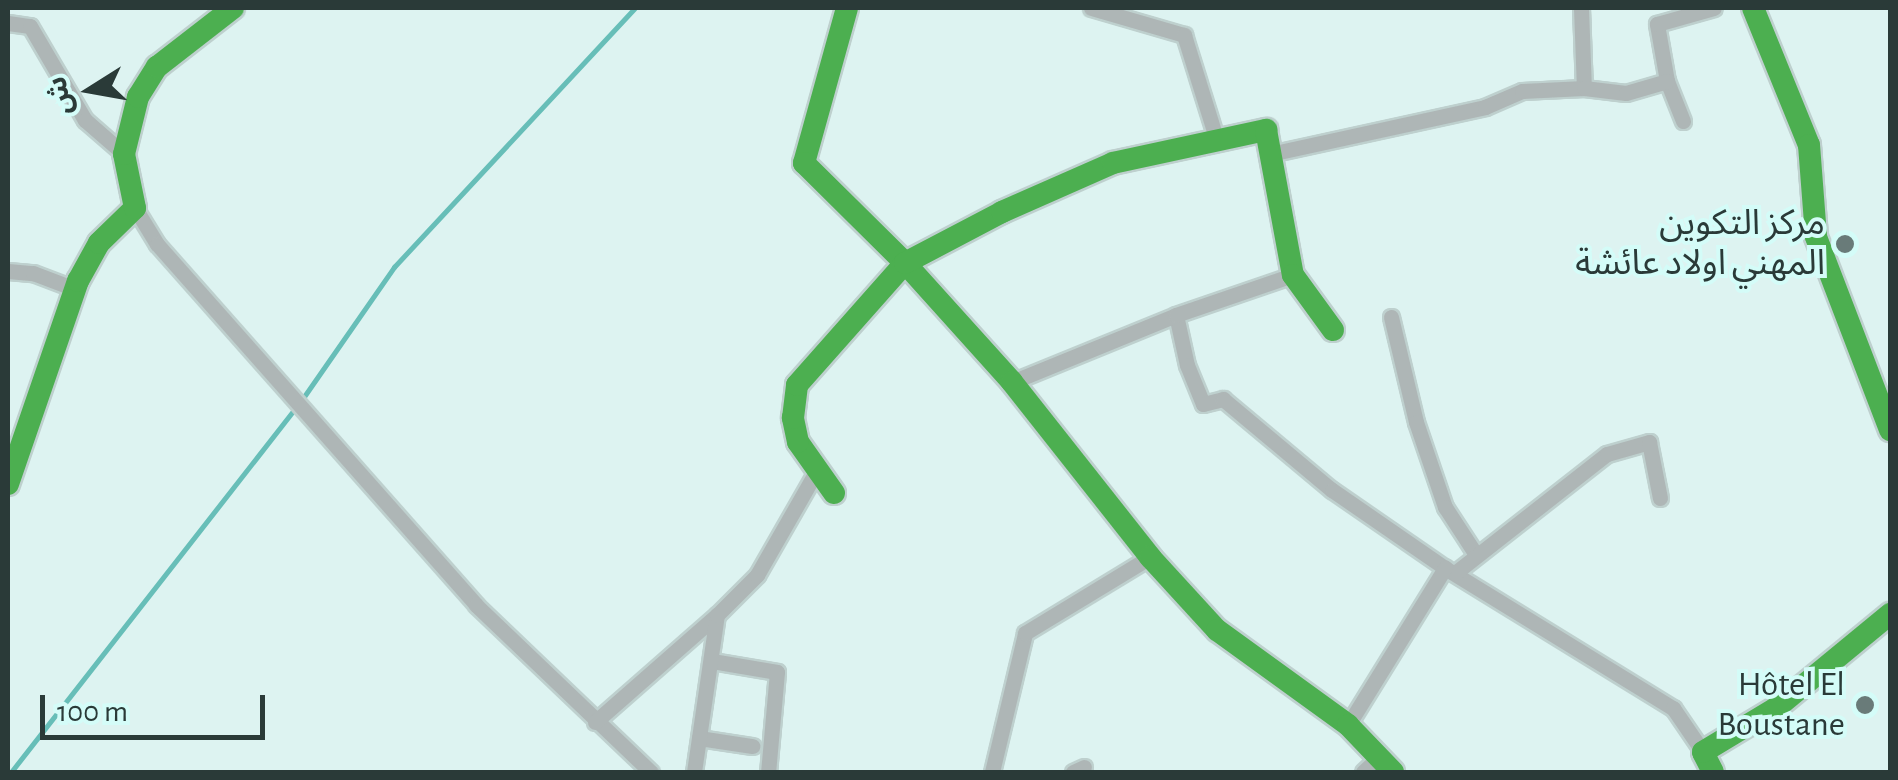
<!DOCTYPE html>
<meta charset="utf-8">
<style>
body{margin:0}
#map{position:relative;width:1898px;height:780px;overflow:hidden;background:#ddf3f1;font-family:"Alegreya Sans","Noto Sans Arabic",sans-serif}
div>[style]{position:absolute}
.stream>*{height:5px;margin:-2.5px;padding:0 2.5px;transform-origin:2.5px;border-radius:2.5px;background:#67beb8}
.roads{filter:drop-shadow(2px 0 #bed0ce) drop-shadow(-2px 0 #bed0ce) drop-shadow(0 2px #bed0ce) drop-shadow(0 -2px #bed0ce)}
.street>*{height:15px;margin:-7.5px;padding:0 7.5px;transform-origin:7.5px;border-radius:7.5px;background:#aeb6b6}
.fast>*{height:22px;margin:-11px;padding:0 11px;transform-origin:11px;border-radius:11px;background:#4caf50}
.dots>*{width:28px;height:28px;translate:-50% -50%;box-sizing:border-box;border:5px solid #d4fcf8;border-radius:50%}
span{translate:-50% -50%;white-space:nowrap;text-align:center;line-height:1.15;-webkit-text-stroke:8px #d4fcf8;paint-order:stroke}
.poi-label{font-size:35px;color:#2a3a38}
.right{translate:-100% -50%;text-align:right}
.frame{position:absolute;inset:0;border:10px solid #2a3a38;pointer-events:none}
.north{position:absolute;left:40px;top:40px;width:100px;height:100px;-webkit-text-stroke:8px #d4fcf8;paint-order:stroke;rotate:259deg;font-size:28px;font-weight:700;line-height:40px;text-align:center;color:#2a3a38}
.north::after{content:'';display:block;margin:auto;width:35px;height:45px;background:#2a3a38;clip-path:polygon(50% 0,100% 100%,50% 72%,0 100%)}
.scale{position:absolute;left:40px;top:695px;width:225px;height:45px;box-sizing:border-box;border:5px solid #2a3a38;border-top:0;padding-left:12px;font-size:30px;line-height:35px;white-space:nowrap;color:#2a3a38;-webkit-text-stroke:8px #d4fcf8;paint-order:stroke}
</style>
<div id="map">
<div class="stream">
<div style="left:303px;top:398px;width:160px;rotate:-55.2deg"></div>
<div style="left:394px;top:267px;width:354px;rotate:-47.1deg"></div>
<div style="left:11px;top:772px;width:459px;rotate:-52deg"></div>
</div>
<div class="roads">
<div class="street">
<div style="left:1091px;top:8px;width:97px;rotate:16.2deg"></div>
<div style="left:1184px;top:35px;width:111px;rotate:72.7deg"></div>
<div style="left:1581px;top:8px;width:80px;rotate:87.9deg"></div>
<div style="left:8px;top:23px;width:22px;rotate:8deg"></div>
<div style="left:30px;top:26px;width:109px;rotate:59.7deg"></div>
<div style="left:85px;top:120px;width:52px;rotate:41.1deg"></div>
<div style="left:1683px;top:121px;width:43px;rotate:-111.8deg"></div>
<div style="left:1667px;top:81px;width:58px;rotate:-100deg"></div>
<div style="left:1657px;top:24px;width:59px;rotate:-15.7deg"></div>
<div style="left:1270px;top:154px;width:220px;rotate:-12.3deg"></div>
<div style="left:1485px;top:107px;width:40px;rotate:-23.4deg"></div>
<div style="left:1522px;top:91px;width:62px;rotate:-2.8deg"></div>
<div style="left:1584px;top:88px;width:42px;rotate:6.8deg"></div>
<div style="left:1626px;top:93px;width:43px;rotate:-16.3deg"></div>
<div style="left:135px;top:208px;width:42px;rotate:58.6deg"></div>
<div style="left:157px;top:244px;width:482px;rotate:48.5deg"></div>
<div style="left:476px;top:605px;width:242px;rotate:43.7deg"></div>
<div style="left:8px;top:271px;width:25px;rotate:5deg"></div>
<div style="left:33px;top:273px;width:45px;rotate:20.9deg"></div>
<div style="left:1176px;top:315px;width:51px;rotate:77.6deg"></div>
<div style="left:1187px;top:365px;width:42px;rotate:67.7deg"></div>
<div style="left:1203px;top:404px;width:21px;rotate:-14deg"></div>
<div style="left:1223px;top:399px;width:142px;rotate:39.9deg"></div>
<div style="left:1332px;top:490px;width:137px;rotate:34.6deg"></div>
<div style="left:1445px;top:568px;width:268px;rotate:31.6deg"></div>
<div style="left:1673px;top:708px;width:53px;rotate:55.7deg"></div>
<div style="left:1391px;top:317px;width:108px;rotate:76.6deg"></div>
<div style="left:1416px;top:422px;width:90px;rotate:71.2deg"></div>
<div style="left:1445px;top:507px;width:55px;rotate:56.9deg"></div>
<div style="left:1012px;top:382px;width:177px;rotate:-22.2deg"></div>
<div style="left:1176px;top:315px;width:124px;rotate:-18.9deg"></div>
<div style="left:1455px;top:573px;width:193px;rotate:-38.1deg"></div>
<div style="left:1607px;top:454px;width:44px;rotate:-15.9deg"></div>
<div style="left:1649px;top:442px;width:57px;rotate:78.9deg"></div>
<div style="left:712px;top:661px;width:66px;rotate:9.6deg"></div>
<div style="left:777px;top:672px;width:100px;rotate:95.1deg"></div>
<div style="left:595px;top:722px;width:162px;rotate:-41.3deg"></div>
<div style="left:1348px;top:725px;width:185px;rotate:-58.3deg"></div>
<div style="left:699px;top:738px;width:54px;rotate:8.6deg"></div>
<div style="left:694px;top:772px;width:159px;rotate:-81.7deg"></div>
<div style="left:717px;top:615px;width:57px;rotate:-45deg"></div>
<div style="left:757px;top:575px;width:119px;rotate:-60.2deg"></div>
<div style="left:992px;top:772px;width:143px;rotate:-76.6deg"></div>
<div style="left:1025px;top:633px;width:146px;rotate:-31.3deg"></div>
<div style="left:1073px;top:772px;width:12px;rotate:-24deg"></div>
<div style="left:1363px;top:772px;width:22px;rotate:-43deg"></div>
</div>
<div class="fast">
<div style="left:847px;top:8px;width:161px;rotate:105.5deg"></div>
<div style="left:804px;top:163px;width:142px;rotate:44.7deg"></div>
<div style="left:905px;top:263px;width:160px;rotate:48deg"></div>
<div style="left:1012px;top:382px;width:223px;rotate:51.7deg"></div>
<div style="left:1150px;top:557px;width:99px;rotate:47.5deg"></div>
<div style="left:1217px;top:630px;width:162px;rotate:35.9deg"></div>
<div style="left:1348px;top:725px;width:65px;rotate:46.2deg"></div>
<div style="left:1753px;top:8px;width:148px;rotate:67.8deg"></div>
<div style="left:1809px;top:145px;width:92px;rotate:85.6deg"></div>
<div style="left:1816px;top:237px;width:207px;rotate:69deg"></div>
<div style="left:8px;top:484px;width:215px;rotate:-71deg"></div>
<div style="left:78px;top:281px;width:43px;rotate:-61.1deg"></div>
<div style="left:99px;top:243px;width:50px;rotate:-44.2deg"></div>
<div style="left:135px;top:208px;width:55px;rotate:-101.5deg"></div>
<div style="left:124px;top:154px;width:59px;rotate:-76.2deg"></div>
<div style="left:138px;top:97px;width:36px;rotate:-58deg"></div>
<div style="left:157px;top:67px;width:96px;rotate:-37.8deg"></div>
<div style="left:834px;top:493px;width:62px;rotate:-125.2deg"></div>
<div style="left:798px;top:442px;width:25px;rotate:-102deg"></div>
<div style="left:793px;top:418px;width:33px;rotate:-83deg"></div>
<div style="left:797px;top:385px;width:163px;rotate:-48.5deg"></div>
<div style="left:905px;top:263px;width:110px;rotate:-27.7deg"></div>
<div style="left:1002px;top:212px;width:121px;rotate:-23.8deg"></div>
<div style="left:1113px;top:163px;width:157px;rotate:-12.2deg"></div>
<div style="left:1266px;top:130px;width:147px;rotate:79.5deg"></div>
<div style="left:1293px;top:275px;width:68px;rotate:54deg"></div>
<div style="left:1713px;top:772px;width:22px;rotate:-117deg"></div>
<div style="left:1703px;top:752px;width:85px;rotate:-31.1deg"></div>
<div style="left:1776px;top:708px;width:148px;rotate:-39.5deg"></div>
</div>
</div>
<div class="dots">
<div style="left:1845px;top:244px;background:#697b79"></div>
<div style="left:1865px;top:705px;background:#697b79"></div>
</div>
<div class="poi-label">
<span class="right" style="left:1825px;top:244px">مركز التكوين<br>المهني اولاد عائشة</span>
<span class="right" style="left:1845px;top:705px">Hôtel El<br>Boustane</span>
</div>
<div class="frame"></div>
<div class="north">ش</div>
<div class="scale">100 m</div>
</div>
